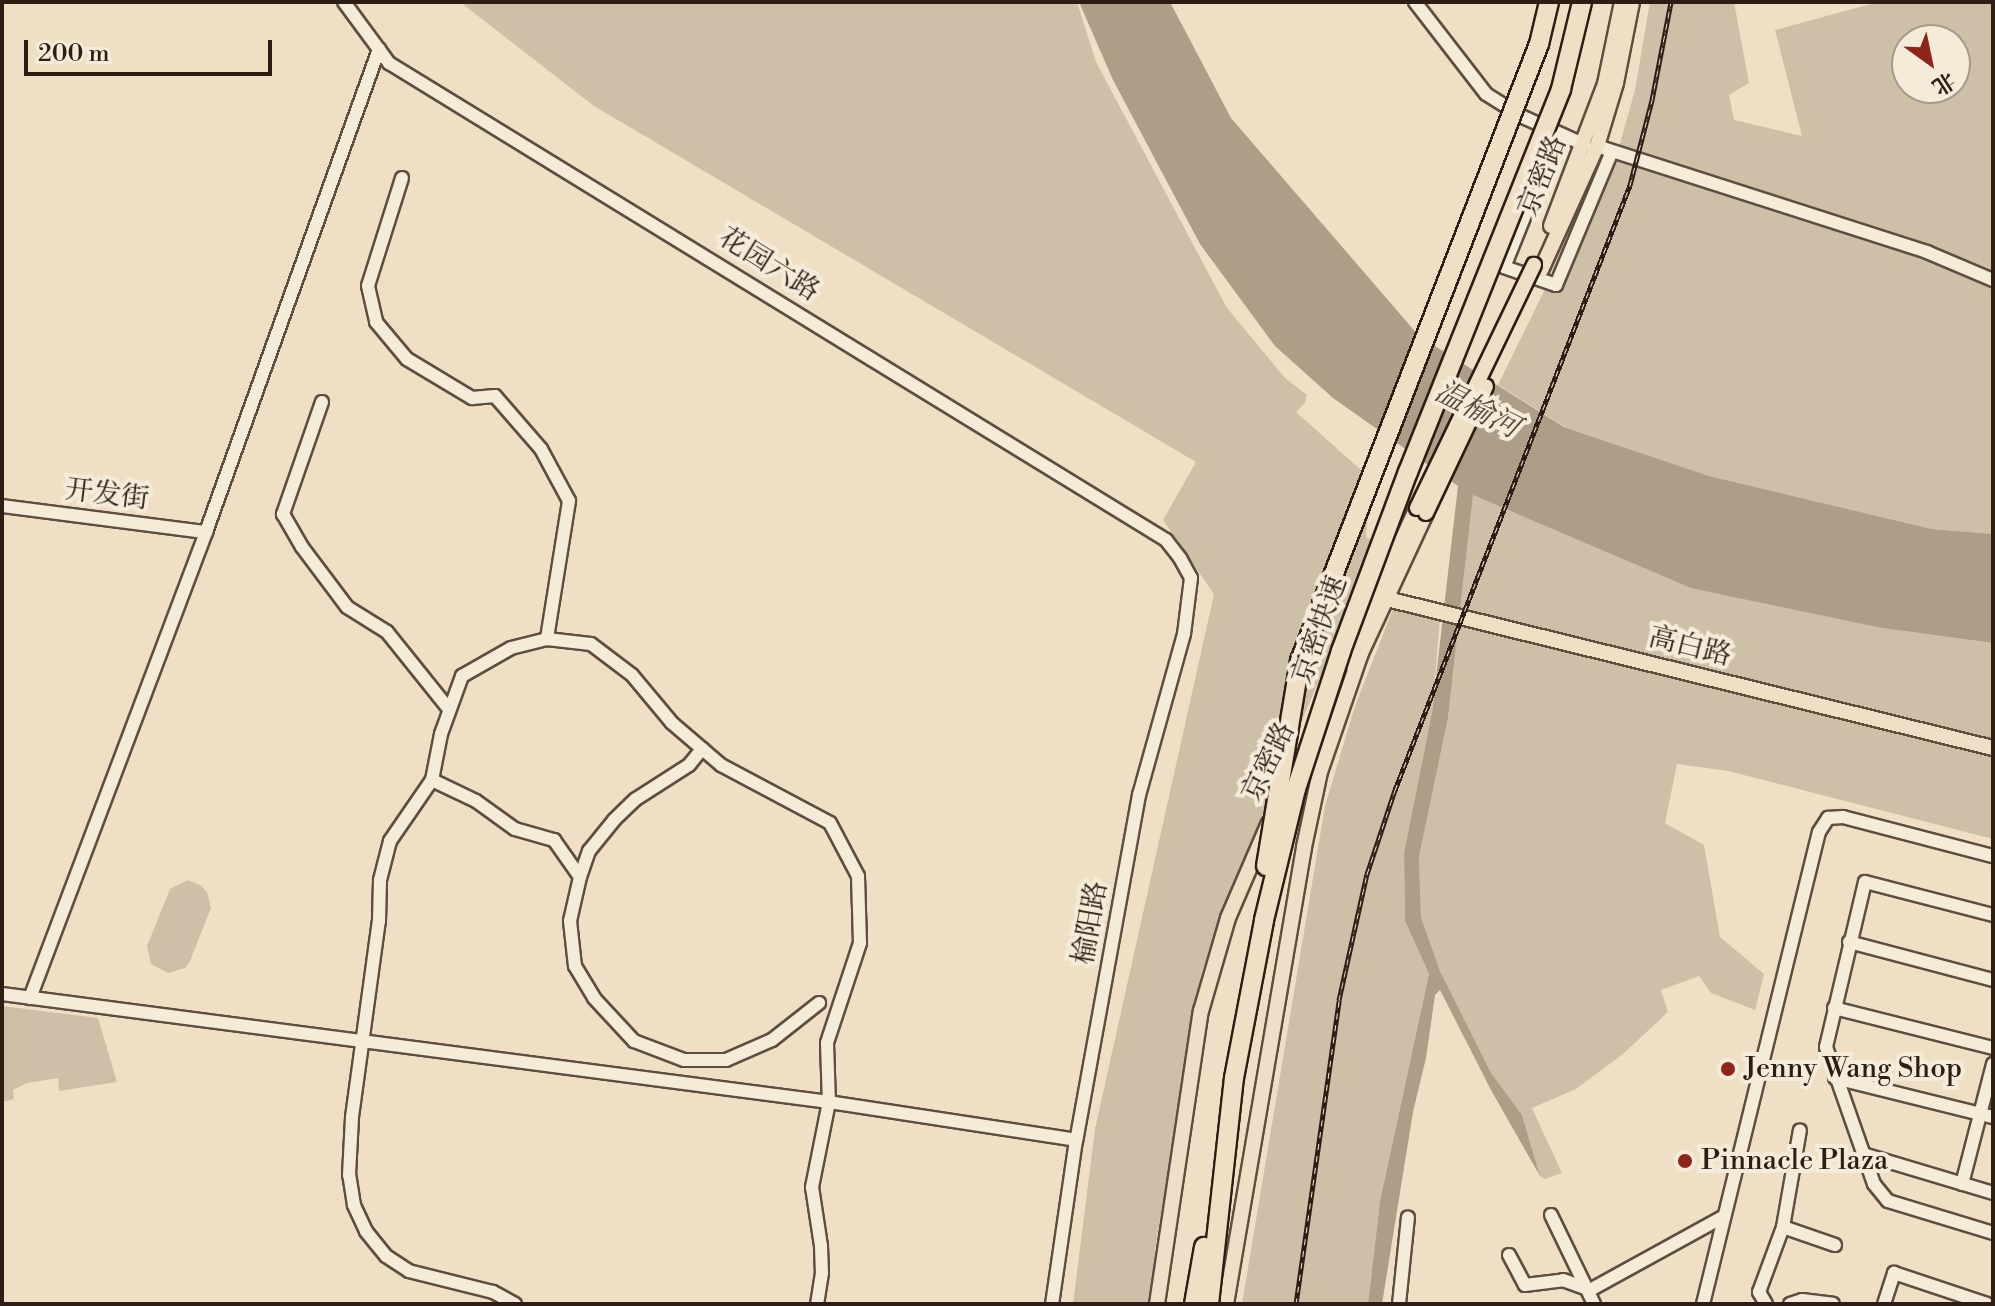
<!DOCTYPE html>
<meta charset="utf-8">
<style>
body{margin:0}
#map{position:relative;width:1995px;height:1306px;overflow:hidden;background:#efe0c5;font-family:"Libre Bodoni","Noto Serif SC",serif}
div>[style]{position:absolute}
.green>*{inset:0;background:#cebfa7}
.water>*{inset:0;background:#ad9e88}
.roads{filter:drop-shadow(2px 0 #5e4e40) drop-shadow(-2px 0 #5e4e40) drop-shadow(0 2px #5e4e40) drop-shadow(0 -2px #5e4e40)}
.minor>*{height:12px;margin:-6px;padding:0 6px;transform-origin:6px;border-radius:6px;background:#f5ebd9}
.major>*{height:14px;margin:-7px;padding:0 7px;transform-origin:7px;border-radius:7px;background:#efe0c5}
.rail>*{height:5px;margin-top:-2.5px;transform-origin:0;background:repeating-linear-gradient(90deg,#f5ebd9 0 6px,#2e1d13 0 12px);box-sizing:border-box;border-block:2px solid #2e1d13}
.bridges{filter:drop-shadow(2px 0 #2e1d13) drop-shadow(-2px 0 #2e1d13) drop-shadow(0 2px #2e1d13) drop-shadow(0 -2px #2e1d13)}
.major-bridge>*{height:14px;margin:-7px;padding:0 7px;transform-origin:7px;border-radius:7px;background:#efe0c5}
.highway-bridge>*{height:18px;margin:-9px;padding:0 9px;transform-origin:9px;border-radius:9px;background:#efe0c5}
.dots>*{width:22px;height:22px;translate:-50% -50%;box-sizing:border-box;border:4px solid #f5ebd9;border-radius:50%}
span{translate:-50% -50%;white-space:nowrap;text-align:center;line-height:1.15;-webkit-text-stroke:8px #f5ebd9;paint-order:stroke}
.street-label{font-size:28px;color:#2e1d13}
.poi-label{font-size:28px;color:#2e1d13}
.left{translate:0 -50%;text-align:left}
.water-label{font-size:30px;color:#5a4a3c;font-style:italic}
.frame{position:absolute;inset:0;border:4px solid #2e1d13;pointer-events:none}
.north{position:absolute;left:1891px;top:24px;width:80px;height:80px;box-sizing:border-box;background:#f5ebd9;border:2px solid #a5998a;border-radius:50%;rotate:147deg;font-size:22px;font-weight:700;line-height:32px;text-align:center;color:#2e1d13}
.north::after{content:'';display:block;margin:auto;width:28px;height:36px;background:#8f2418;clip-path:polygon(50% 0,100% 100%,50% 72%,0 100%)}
.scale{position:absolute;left:24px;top:40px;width:248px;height:36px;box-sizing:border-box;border:4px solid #2e1d13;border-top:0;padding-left:10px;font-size:24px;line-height:28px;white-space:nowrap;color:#2e1d13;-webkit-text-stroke:6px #f5ebd9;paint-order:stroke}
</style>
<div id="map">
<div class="green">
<div style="clip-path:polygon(460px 2px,1077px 2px,1096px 62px,1227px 308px,1285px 378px,1307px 395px,1305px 403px,1296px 412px,1371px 479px,1366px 537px,1378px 543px,1272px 790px,1202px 971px,1155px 1249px,1151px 1304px,1073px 1304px,1095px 1129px,1214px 594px,1163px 520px,1196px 462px,594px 106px)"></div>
<div style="clip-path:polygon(evenodd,1650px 2px,1734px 2px,1749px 83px,1729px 95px,1734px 120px,1802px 136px,1775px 30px,1878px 2px,1993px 2px,1993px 534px,1932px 529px,1709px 476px,1565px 427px,1498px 385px,1545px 289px,1561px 293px,1615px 161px,1635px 90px,1650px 2px,1907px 40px,1955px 40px,1955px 88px,1907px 88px,1907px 40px)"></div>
<div style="clip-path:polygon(1473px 495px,1575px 537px,1882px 628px,1993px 643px,1993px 839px,1728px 771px,1677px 764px,1665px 823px,1704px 845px,1720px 937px,1764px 974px,1755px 1010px,1711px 993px,1699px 976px,1661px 990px,1668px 1012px,1623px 1054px,1576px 1089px,1532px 1108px,1562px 1173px,1545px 1179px,1540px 1176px,1522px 1115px,1491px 1074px,1440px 971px,1421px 917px,1419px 857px,1448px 718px)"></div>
<div style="clip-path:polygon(1393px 609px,1440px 619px,1432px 712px,1404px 853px,1405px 921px,1429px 974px,1380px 1201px,1368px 1304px,1242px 1304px,1325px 806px,1355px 706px)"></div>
<div style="clip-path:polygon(188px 880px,200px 885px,207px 892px,211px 908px,190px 961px,185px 968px,168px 973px,151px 964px,147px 946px,170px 889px)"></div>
<div style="clip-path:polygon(2px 1006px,98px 1018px,117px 1082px,59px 1091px,58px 1078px,27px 1083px,13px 1090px,14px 1099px,2px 1102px)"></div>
</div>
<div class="water">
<div style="clip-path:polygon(1079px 2px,1170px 2px,1231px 118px,1419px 336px,1564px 427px,1709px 476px,1932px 529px,1993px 534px,1993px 643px,1882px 628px,1691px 588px,1473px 495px,1448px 718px,1419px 857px,1421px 917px,1440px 971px,1491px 1073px,1522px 1115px,1540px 1176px,1491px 1090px,1440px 990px,1435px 995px,1426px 1058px,1413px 1112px,1382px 1304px,1368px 1304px,1380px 1201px,1429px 974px,1405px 921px,1404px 853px,1432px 712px,1458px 486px,1333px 398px,1275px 346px,1200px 244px,1113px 80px)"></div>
</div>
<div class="roads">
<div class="minor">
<div style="left:344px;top:2px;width:76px;rotate:53.6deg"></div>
<div style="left:389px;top:63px;width:912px;rotate:31.55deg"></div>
<div style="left:1166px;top:540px;width:23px;rotate:52deg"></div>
<div style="left:1180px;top:558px;width:23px;rotate:61deg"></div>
<div style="left:1191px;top:578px;width:56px;rotate:97.1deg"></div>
<div style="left:1184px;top:634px;width:167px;rotate:105.6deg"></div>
<div style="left:1139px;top:795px;width:351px;rotate:100.3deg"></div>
<div style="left:1076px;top:1140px;width:166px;rotate:98.3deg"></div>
<div style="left:1415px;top:2px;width:116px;rotate:52.3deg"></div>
<div style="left:1486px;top:94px;width:44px;rotate:31.9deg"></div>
<div style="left:1523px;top:117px;width:68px;rotate:24.3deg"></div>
<div style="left:1558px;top:133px;width:144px;rotate:111.9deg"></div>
<div style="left:1504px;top:267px;width:55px;rotate:19.1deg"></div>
<div style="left:1556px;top:285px;width:145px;rotate:-67.3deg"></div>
<div style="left:1597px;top:146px;width:347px;rotate:17.8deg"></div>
<div style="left:1927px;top:252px;width:72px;rotate:23deg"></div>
<div style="left:402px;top:178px;width:113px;rotate:107.5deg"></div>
<div style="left:368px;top:286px;width:37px;rotate:77deg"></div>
<div style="left:376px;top:322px;width:48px;rotate:50deg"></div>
<div style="left:407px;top:359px;width:76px;rotate:31deg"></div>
<div style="left:472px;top:398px;width:23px;rotate:-5deg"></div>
<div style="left:495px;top:396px;width:70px;rotate:49deg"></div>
<div style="left:541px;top:449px;width:59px;rotate:61.7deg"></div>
<div style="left:569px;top:501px;width:140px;rotate:99.1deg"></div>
<div style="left:322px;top:402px;width:119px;rotate:109.2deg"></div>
<div style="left:283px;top:514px;width:38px;rotate:60deg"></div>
<div style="left:302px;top:547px;width:75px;rotate:53.1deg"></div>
<div style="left:347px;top:607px;width:47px;rotate:32deg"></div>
<div style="left:387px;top:632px;width:99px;rotate:51.2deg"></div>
<div style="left:2px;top:506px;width:206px;rotate:7.3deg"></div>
<div style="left:432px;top:780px;width:49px;rotate:25.5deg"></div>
<div style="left:476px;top:801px;width:48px;rotate:35.7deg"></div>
<div style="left:515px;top:829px;width:41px;rotate:15.8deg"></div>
<div style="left:554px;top:840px;width:45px;rotate:54.9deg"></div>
<div style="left:580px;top:877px;width:45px;rotate:102.8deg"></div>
<div style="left:570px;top:921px;width:45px;rotate:83.7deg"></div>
<div style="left:575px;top:966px;width:37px;rotate:59deg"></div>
<div style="left:594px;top:998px;width:59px;rotate:47.1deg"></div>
<div style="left:634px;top:1041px;width:53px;rotate:20.8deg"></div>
<div style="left:684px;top:1060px;width:42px"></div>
<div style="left:726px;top:1060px;width:50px;rotate:-23.5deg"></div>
<div style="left:772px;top:1040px;width:60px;rotate:-38.2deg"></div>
<div style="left:580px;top:877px;width:28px;rotate:-71deg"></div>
<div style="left:589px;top:851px;width:40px;rotate:-51deg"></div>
<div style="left:614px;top:820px;width:30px;rotate:-44deg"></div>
<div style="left:636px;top:799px;width:63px;rotate:-32.7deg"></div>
<div style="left:689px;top:765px;width:21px;rotate:-51deg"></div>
<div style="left:1993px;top:915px;width:132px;rotate:-165.5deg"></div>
<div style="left:1865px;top:882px;width:170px;rotate:103.3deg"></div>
<div style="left:1826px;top:1047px;width:145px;rotate:70.7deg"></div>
<div style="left:1874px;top:1184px;width:22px;rotate:51deg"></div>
<div style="left:1888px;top:1201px;width:110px;rotate:16.9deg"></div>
<div style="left:1849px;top:942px;width:149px;rotate:14.8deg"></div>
<div style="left:2px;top:994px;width:834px;rotate:7.44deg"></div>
<div style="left:829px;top:1102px;width:250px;rotate:8.7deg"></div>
<div style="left:30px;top:998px;width:498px;rotate:-69.3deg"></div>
<div style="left:206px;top:532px;width:513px;rotate:-70.29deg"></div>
<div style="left:1834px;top:1008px;width:164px;rotate:14.1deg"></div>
<div style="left:1835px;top:1078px;width:163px;rotate:13.9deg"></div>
<div style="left:1863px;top:1154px;width:136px;rotate:16.7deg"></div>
<div style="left:1962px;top:1184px;width:124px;rotate:-75.5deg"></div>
<div style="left:1551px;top:1215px;width:99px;rotate:64.2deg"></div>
<div style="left:1783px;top:1227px;width:55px;rotate:19.1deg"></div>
<div style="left:1509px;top:1255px;width:34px;rotate:62deg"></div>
<div style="left:1525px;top:1285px;width:38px;rotate:-7deg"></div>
<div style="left:1563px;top:1280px;width:29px;rotate:20deg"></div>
<div style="left:1590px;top:1290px;width:152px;rotate:-28.8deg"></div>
<div style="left:515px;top:1304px;width:25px;rotate:-151deg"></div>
<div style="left:493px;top:1292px;width:87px;rotate:-166deg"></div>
<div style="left:409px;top:1271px;width:27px;rotate:-147deg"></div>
<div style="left:386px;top:1256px;width:32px;rotate:-129deg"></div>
<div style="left:366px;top:1231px;width:29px;rotate:-115deg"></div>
<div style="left:354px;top:1205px;width:30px;rotate:-99deg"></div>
<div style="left:349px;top:1175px;width:58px;rotate:-87deg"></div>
<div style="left:352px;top:1117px;width:198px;rotate:-82.2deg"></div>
<div style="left:379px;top:921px;width:41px;rotate:-88.6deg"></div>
<div style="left:380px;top:880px;width:40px;rotate:-75.6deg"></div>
<div style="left:390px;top:841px;width:74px;rotate:-55.5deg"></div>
<div style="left:432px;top:780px;width:47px;rotate:-78.9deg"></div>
<div style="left:441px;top:734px;width:62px;rotate:-70.1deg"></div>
<div style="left:462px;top:676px;width:56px;rotate:-29.7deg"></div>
<div style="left:511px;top:648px;width:37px;rotate:-14deg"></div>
<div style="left:547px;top:639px;width:44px;rotate:6.5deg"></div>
<div style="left:591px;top:644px;width:51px;rotate:37.1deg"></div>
<div style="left:632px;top:675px;width:62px;rotate:50.2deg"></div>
<div style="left:672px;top:723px;width:65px;rotate:40.6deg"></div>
<div style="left:721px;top:765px;width:123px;rotate:28deg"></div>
<div style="left:830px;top:823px;width:60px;rotate:62.2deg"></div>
<div style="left:858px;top:876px;width:67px;rotate:88.3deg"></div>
<div style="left:860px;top:943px;width:105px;rotate:108.3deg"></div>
<div style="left:827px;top:1043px;width:59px;rotate:88.1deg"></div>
<div style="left:829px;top:1102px;width:87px;rotate:101.3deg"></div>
<div style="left:812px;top:1187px;width:60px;rotate:81.3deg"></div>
<div style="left:821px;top:1246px;width:27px;rotate:88deg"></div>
<div style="left:822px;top:1273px;width:31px;rotate:99deg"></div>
<div style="left:1399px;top:1304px;width:87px;rotate:-84.1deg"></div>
<div style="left:1703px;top:1304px;width:486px;rotate:-76.2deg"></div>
<div style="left:1819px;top:832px;width:17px;rotate:-57deg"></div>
<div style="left:1828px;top:818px;width:15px;rotate:-4deg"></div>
<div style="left:1843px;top:817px;width:155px;rotate:14.6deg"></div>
<div style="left:1766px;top:1304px;width:14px;rotate:-120deg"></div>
<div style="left:1759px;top:1292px;width:69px;rotate:-69.7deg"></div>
<div style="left:1783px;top:1227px;width:98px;rotate:-80.1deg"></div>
<div style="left:1790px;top:1304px;width:13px;rotate:-18deg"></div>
<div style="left:1802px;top:1300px;width:31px;rotate:7deg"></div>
<div style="left:1884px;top:1304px;width:33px;rotate:-72deg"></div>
<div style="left:1894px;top:1273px;width:98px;rotate:18.4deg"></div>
</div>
<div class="major">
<div style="left:1551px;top:226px;width:152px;rotate:-69.2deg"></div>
<div style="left:1605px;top:84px;width:84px;rotate:-78.3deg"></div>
<div style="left:1541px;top:270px;width:136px;rotate:-65.7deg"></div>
<div style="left:1597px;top:146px;width:66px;rotate:-73.2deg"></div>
<div style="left:1616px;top:83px;width:83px;rotate:-78.8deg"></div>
<div style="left:1379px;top:597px;width:632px;rotate:13.82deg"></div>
<div style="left:1345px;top:663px;width:171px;rotate:-65.1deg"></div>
<div style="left:1157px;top:1304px;width:296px;rotate:-81.5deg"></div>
<div style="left:1201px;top:1011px;width:97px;rotate:-73.8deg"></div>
<div style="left:1228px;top:918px;width:103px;rotate:-66.7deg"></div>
<div style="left:1226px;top:1304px;width:464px;rotate:-80.3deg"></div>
<div style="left:1304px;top:847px;width:77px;rotate:-78deg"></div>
<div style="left:1320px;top:772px;width:126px;rotate:-71deg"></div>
<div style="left:1361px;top:653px;width:154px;rotate:-65.1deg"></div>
</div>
</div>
<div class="rail">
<div style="left:1296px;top:1304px;width:307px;rotate:-81.9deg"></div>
<div style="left:1339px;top:1000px;width:129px;rotate:-77.5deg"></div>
<div style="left:1367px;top:874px;width:89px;rotate:-71.6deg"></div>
<div style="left:1395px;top:790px;width:649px;rotate:-68.77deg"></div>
<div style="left:1630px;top:185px;width:88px;rotate:-75.5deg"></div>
<div style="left:1652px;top:100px;width:100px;rotate:-79deg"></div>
</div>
<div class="bridges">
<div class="major-bridge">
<div style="left:1417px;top:508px;width:270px;rotate:-64.3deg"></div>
<div style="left:1426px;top:513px;width:140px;rotate:-64.7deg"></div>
</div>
<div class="highway-bridge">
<div style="left:1266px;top:866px;width:208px;rotate:-80.6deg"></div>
<div style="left:1300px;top:661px;width:662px;rotate:-68.83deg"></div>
<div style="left:1539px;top:44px;width:43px;rotate:-76.6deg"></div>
<div style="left:1194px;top:1304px;width:58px;rotate:-80deg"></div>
<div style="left:1209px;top:1304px;width:227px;rotate:-83.7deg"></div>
<div style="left:1234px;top:1078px;width:161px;rotate:-79.2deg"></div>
<div style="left:1264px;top:920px;width:135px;rotate:-76.3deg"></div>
<div style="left:1296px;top:789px;width:145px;rotate:-71.9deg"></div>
<div style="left:1341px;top:651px;width:191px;rotate:-69.5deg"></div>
<div style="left:1408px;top:472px;width:412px;rotate:-68.2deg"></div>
<div style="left:1561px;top:89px;width:89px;rotate:-76.4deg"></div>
</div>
</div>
<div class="dots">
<div style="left:1728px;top:1069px;background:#8f2418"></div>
<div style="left:1685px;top:1161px;background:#8f2418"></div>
</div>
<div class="street-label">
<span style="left:1543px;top:176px;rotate:-68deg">京密路</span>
<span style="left:769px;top:265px;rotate:32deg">花园六路</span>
<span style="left:107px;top:495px;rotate:7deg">开发街</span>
<span style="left:1320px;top:630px;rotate:-71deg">京密快速</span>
<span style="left:1690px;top:647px;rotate:14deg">高白路</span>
<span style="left:1269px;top:762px;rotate:-64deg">京密路</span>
<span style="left:1091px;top:923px;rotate:-80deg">榆阳路</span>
</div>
<div class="poi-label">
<span class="left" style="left:1744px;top:1069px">Jenny Wang Shop</span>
<span class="left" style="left:1701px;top:1161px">Pinnacle Plaza</span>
</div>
<div class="water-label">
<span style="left:1477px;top:410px;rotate:27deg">温榆河</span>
</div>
<div class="frame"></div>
<div class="north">北</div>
<div class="scale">200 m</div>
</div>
